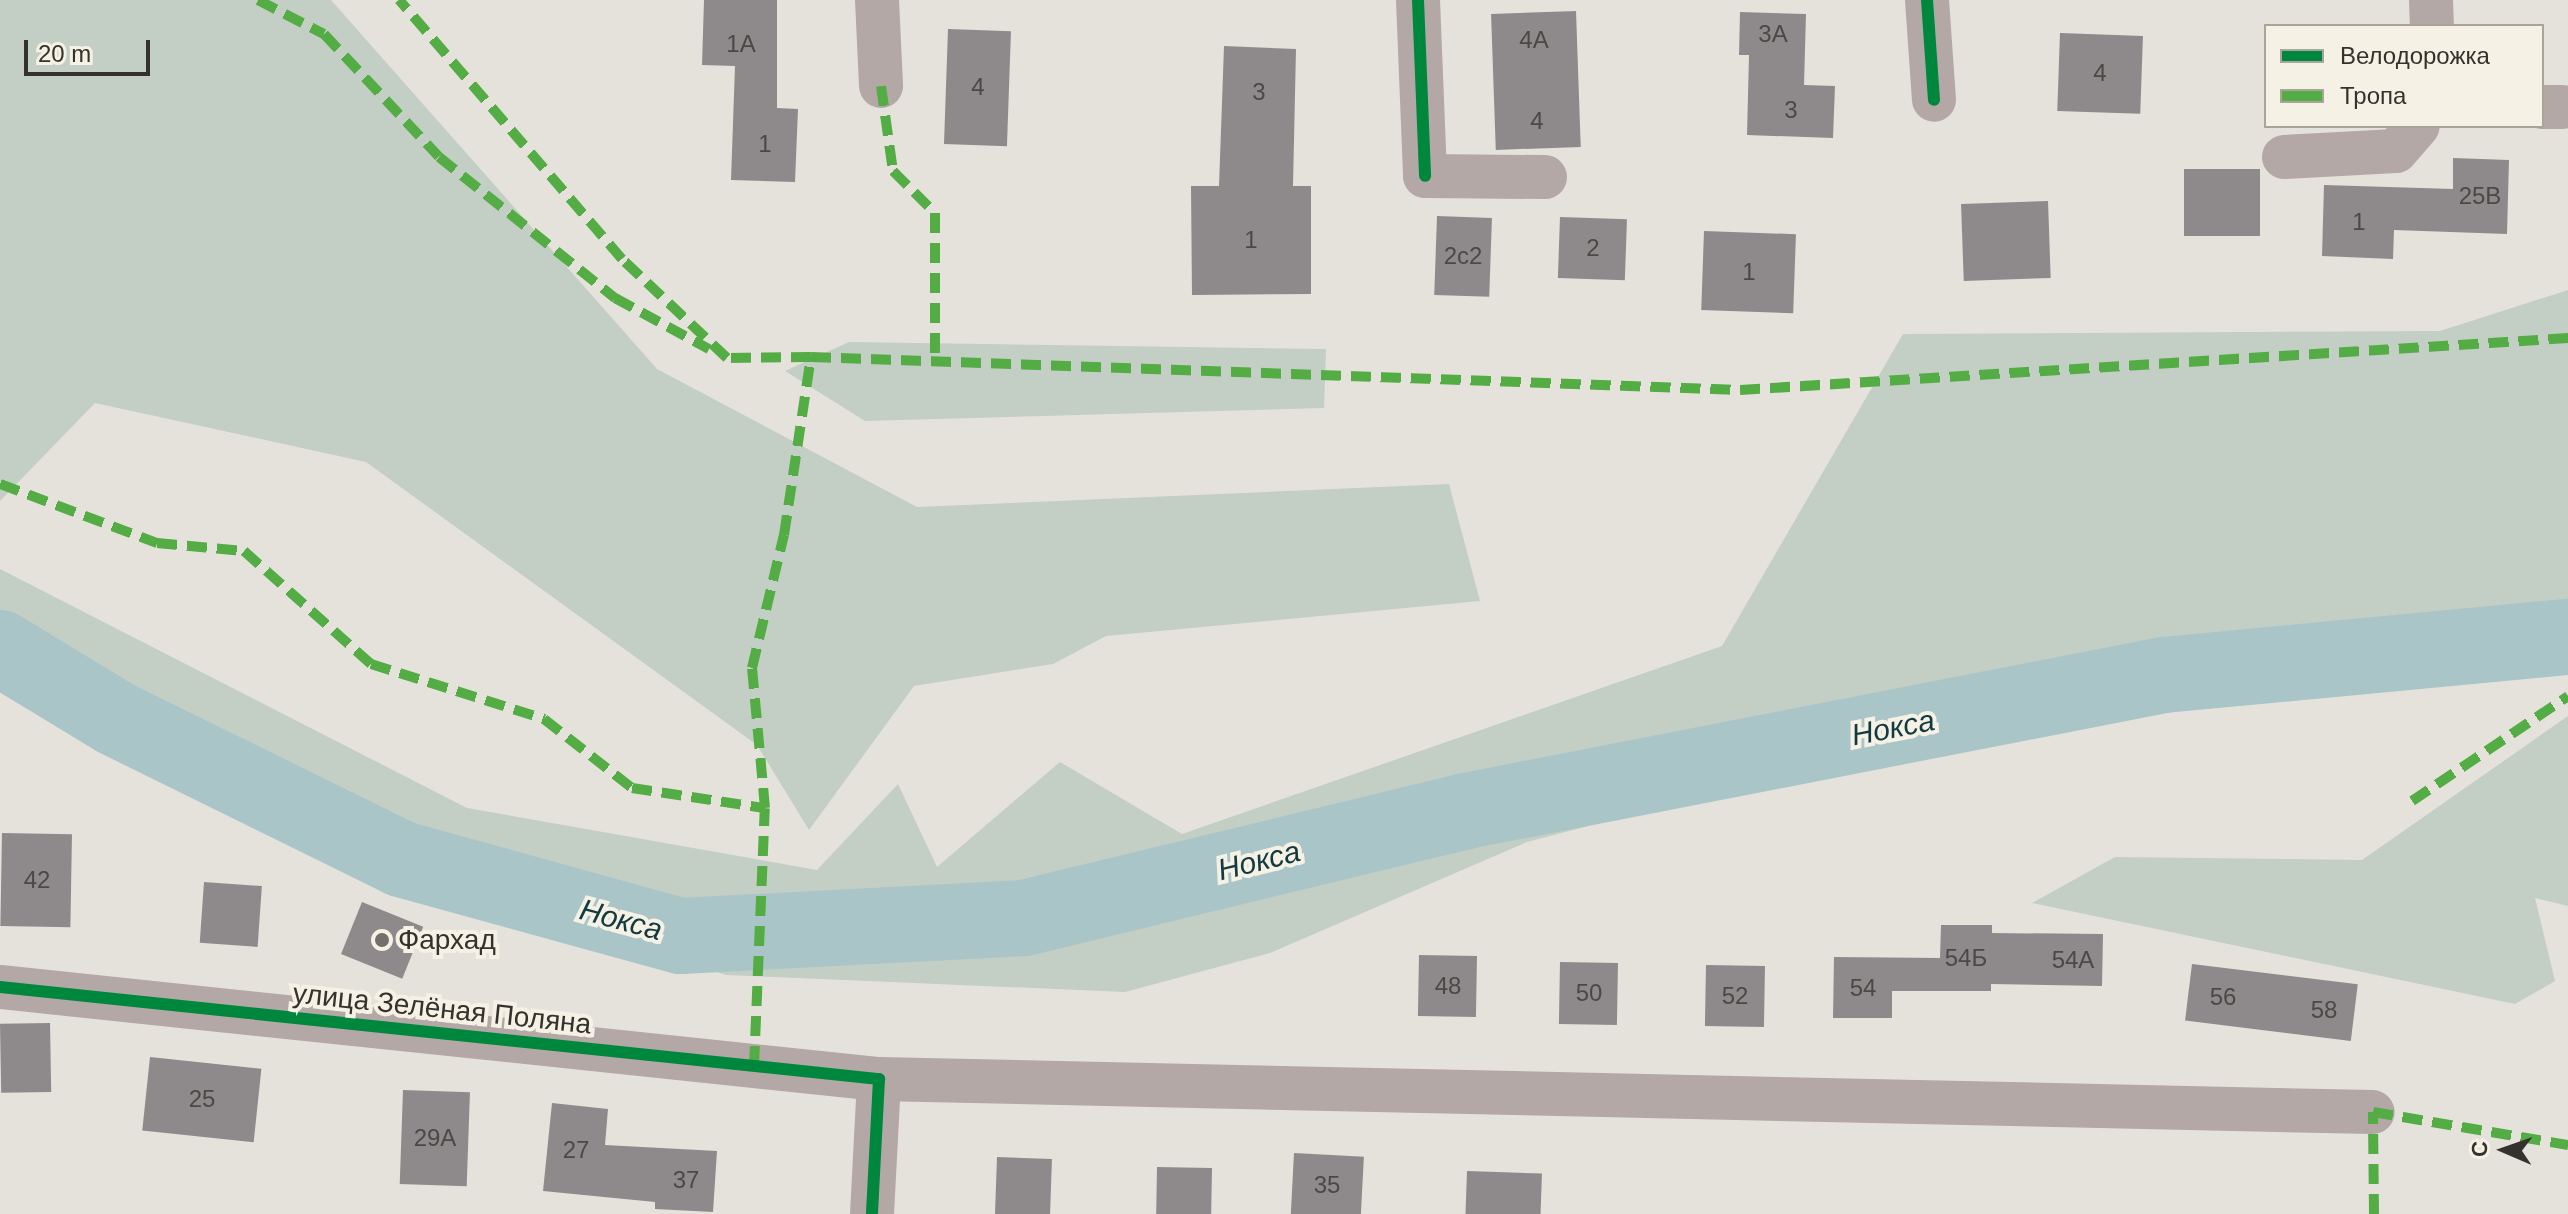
<!DOCTYPE html>
<meta charset="utf-8">
<style>
body{margin:0}
#map{position:relative;width:2568px;height:1214px;overflow:hidden;background:#e5e2dc;font-family:Arial,sans-serif}
div>[style]{position:absolute}
.green>*{inset:0;background:#c3cec5}
.river>*{height:76px;margin:-38px;padding:0 38px;transform-origin:38px;border-radius:38px;background:#a9c5c8}
.building>*{inset:0;background:#8e8a8c;transform-origin:0 0}
.minor>*{height:44px;margin:-22px;padding:0 22px;transform-origin:22px;border-radius:22px;background:#b3a8a5}
.quiet>*{height:10px;margin-top:-5px;transform-origin:0;background:repeating-linear-gradient(90deg,#54ac44 0 20px,transparent 0 30px)}
.cycleway>*{height:12px;margin:-6px;padding:0 6px;transform-origin:6px;border-radius:6px;background:#00873e}
.dots>*{width:22px;height:22px;translate:-50% -50%;box-sizing:border-box;border:4px solid #f6f1e5;border-radius:50%}
span{translate:-50% -50%;white-space:nowrap;text-align:center;line-height:1.15;-webkit-text-stroke:8px #f6f1e5;paint-order:stroke}
.number-label{font-size:24px;color:#4b4846}
.number-label span{-webkit-text-stroke-width:0}
.poi-label{font-size:28px;color:#35322e}
.left{translate:0 -50%;text-align:left}
.street-label{font-size:28px;color:#35322e}
.water-label{font-size:30px;color:#123a40;font-style:italic}
.legend{position:absolute;left:2264px;top:24px;width:280px;height:104px;box-sizing:border-box;background:#f6f1e5;border:2px solid #a9a59c;margin:0;padding:10px 14px;list-style:none;font-size:24px;color:#35322e}
.legend li{display:flex;align-items:center;gap:16px;height:40px}
.legend b{width:40px;border:2px solid #a9a59c}
.north{position:absolute;left:2464px;top:1110px;width:80px;height:80px;-webkit-text-stroke:6px #f6f1e5;paint-order:stroke;rotate:272deg;font-size:22px;font-weight:700;line-height:32px;text-align:center;color:#35322e}
.north::after{content:'';display:block;margin:auto;width:28px;height:36px;background:#35322e;clip-path:polygon(50% 0,100% 100%,50% 72%,0 100%)}
.scale{position:absolute;left:24px;top:40px;width:126px;height:36px;box-sizing:border-box;border:4px solid #35322e;border-top:0;padding-left:10px;font-size:24px;line-height:28px;white-space:nowrap;color:#35322e;-webkit-text-stroke:6px #f6f1e5;paint-order:stroke}
</style>
<div id="map">
<div class="green">
<div style="clip-path:polygon(0 0,331px 0,657px 369px,917px 507px,1449px 484px,1480px 601px,1106px 636px,1053px 664px,914px 686px,809px 830px,757px 745px,366px 462px,95px 403px,0 501px)"></div>
<div style="clip-path:polygon(2568px 290px,2568px 655px,2514px 671px,2087px 720px,1817px 766px,1527px 842px,1270px 953px,1125px 992px,726px 975px,397px 871px,94px 725px,0 670px,0 569px,467px 808px,817px 870px,898px 784px,937px 867px,1060px 762px,1182px 834px,1722px 646px,1903px 334px,2440px 331px)"></div>
<div style="clip-path:polygon(849px 342px,1326px 349px,1324px 408px,865px 421px,785px 371px)"></div>
<div style="clip-path:polygon(2568px 716px,2568px 906px,2535px 898px,2555px 981px,2515px 1004px,2032px 903px,2115px 857px,2362px 860px)"></div>
</div>
<div class="river">
<div style="left:0;top:648px;width:135px;rotate:31.3deg"></div>
<div style="left:115px;top:718px;width:319px;rotate:26.2deg"></div>
<div style="left:401px;top:859px;width:290px;rotate:15.4deg"></div>
<div style="left:681px;top:936px;width:343px;rotate:-3deg"></div>
<div style="left:1024px;top:918px;width:455px;rotate:-13.6deg"></div>
<div style="left:1466px;top:811px;width:711px;rotate:-11.03deg"></div>
<div style="left:2164px;top:675px;width:406px;rotate:-5.4deg"></div>
</div>
<div class="building">
<div style="clip-path:polygon(704px 0,777px 0,777px 108px,798px 109px,795px 182px,731px 180px,735px 66px,702px 65px)"></div>
<div style="left:1576px;top:11px;width:136px;height:85px;rotate:88deg"></div>
<div style="clip-path:polygon(1740px 12px,1806px 14px,1804px 85px,1835px 86px,1833px 138px,1747px 135px,1749px 55px,1739px 55px)"></div>
<div style="left:948px;top:29px;width:63px;height:115px;rotate:2deg"></div>
<div style="left:2060px;top:33px;width:83px;height:78px;rotate:2deg"></div>
<div style="clip-path:polygon(1224px 46px,1296px 49px,1293px 186px,1311px 186px,1311px 294px,1192px 295px,1191px 186px,1219px 186px)"></div>
<div style="clip-path:polygon(2453px 158px,2509px 160px,2507px 234px,2394px 230px,2393px 259px,2322px 256px,2324px 185px,2453px 189px)"></div>
<div style="left:2184px;top:169px;width:76px;height:67px"></div>
<div style="left:2048px;top:201px;width:77px;height:87px;rotate:88deg"></div>
<div style="left:1437px;top:216px;width:55px;height:79px;rotate:2deg"></div>
<div style="left:1560px;top:217px;width:67px;height:61px;rotate:2deg"></div>
<div style="left:1704px;top:231px;width:92px;height:79px;rotate:2deg"></div>
<div style="left:2px;top:833px;width:70px;height:93px;rotate:1deg"></div>
<div style="left:204px;top:882px;width:58px;height:61px;rotate:4deg"></div>
<div style="left:362px;top:902px;width:66px;height:56px;rotate:22deg"></div>
<div style="clip-path:polygon(1941px 925px,1992px 925px,1992px 933px,2103px 934px,2102px 986px,1991px 984px,1991px 991px,1892px 991px,1892px 1018px,1833px 1018px,1834px 957px,1940px 958px)"></div>
<div style="left:1419px;top:955px;width:58px;height:61px;rotate:1deg"></div>
<div style="left:1560px;top:962px;width:58px;height:62px;rotate:1deg"></div>
<div style="left:2192px;top:964px;width:167px;height:57px;rotate:7deg"></div>
<div style="left:1706px;top:965px;width:59px;height:61px;rotate:1deg"></div>
<div style="left:50px;top:1023px;width:69px;height:50px;rotate:89deg"></div>
<div style="left:150px;top:1057px;width:112px;height:74px;rotate:6deg"></div>
<div style="left:403px;top:1090px;width:67px;height:94px;rotate:2deg"></div>
<div style="clip-path:polygon(552px 1103px,608px 1109px,605px 1145px,717px 1151px,713px 1212px,655px 1209px,655px 1202px,543px 1191px)"></div>
<div style="left:1294px;top:1153px;width:70px;height:61px;rotate:3deg"></div>
<div style="left:997px;top:1157px;width:55px;height:57px;rotate:2deg"></div>
<div style="left:1157px;top:1167px;width:55px;height:47px;rotate:1deg"></div>
<div style="left:1467px;top:1171px;width:75px;height:43px;rotate:2deg"></div>
</div>
<div class="minor">
<div style="left:877px;top:0;width:86px;rotate:87.3deg"></div>
<div style="left:1418px;top:0;width:176px;rotate:87.7deg"></div>
<div style="left:1425px;top:176px;width:120px;rotate:0.5deg"></div>
<div style="left:1927px;top:0;width:100px;rotate:86deg"></div>
<div style="left:2431px;top:0;width:26px;rotate:88deg"></div>
<div style="left:2542px;top:107px;width:20px"></div>
<div style="left:2284px;top:157px;width:112px;rotate:-3.1deg"></div>
<div style="left:2396px;top:151px;width:33px;rotate:-49deg"></div>
<div style="left:0;top:987px;width:884px;rotate:5.98deg"></div>
<div style="left:879px;top:1079px;width:1494px;rotate:1.27deg"></div>
<div style="left:872px;top:1214px;width:135px;rotate:-87deg"></div>
</div>
<div class="quiet">
<div style="left:258px;top:0;width:74px;rotate:27.3deg"></div>
<div style="left:324px;top:34px;width:168px;rotate:46.9deg"></div>
<div style="left:439px;top:157px;width:226px;rotate:38.7deg"></div>
<div style="left:615px;top:298px;width:107px;rotate:28.5deg"></div>
<div style="left:881px;top:86px;width:86px;rotate:82deg"></div>
<div style="left:893px;top:171px;width:59px;rotate:45deg"></div>
<div style="left:935px;top:213px;width:149px;rotate:90deg"></div>
<div style="left:811px;top:357px;width:930px;rotate:2.03deg"></div>
<div style="left:1740px;top:390px;width:830px;rotate:-3.59deg"></div>
<div style="left:0;top:484px;width:168px;rotate:20.6deg"></div>
<div style="left:157px;top:543px;width:87px;rotate:5.3deg"></div>
<div style="left:244px;top:551px;width:170px;rotate:41.7deg"></div>
<div style="left:371px;top:664px;width:182px;rotate:17.6deg"></div>
<div style="left:544px;top:719px;width:112px;rotate:38.1deg"></div>
<div style="left:632px;top:788px;width:134px;rotate:8.6deg"></div>
<div style="left:765px;top:808px;width:141px;rotate:-95.3deg"></div>
<div style="left:752px;top:668px;width:137px;rotate:-76.5deg"></div>
<div style="left:784px;top:535px;width:180px;rotate:-81.4deg"></div>
<div style="left:811px;top:357px;width:84px;rotate:179.3deg"></div>
<div style="left:727px;top:358px;width:144px;rotate:-136.7deg"></div>
<div style="left:622px;top:259px;width:342px;rotate:-130.7deg"></div>
<div style="left:2412px;top:801px;width:188px;rotate:-33.9deg"></div>
<div style="left:754px;top:1066px;width:258px;rotate:-87.6deg"></div>
<div style="left:2374px;top:1214px;width:102px;rotate:-90.6deg"></div>
<div style="left:2373px;top:1112px;width:198px;rotate:9.6deg"></div>
</div>
<div class="cycleway">
<div style="left:1418px;top:0;width:176px;rotate:87.7deg"></div>
<div style="left:1927px;top:0;width:100px;rotate:86deg"></div>
<div style="left:0;top:987px;width:884px;rotate:5.98deg"></div>
<div style="left:879px;top:1079px;width:135px;rotate:93deg"></div>
</div>
<div class="dots">
<div style="left:382px;top:940px;background:#73706b"></div>
</div>
<div class="number-label">
<span style="left:1773px;top:34px">3А</span>
<span style="left:1534px;top:40px">4А</span>
<span style="left:741px;top:44px">1А</span>
<span style="left:2100px;top:73px">4</span>
<span style="left:978px;top:87px">4</span>
<span style="left:1259px;top:92px">3</span>
<span style="left:1791px;top:110px">3</span>
<span style="left:1537px;top:121px">4</span>
<span style="left:765px;top:144px">1</span>
<span style="left:2480px;top:196px">25В</span>
<span style="left:2359px;top:222px">1</span>
<span style="left:1251px;top:240px">1</span>
<span style="left:1593px;top:248px">2</span>
<span style="left:1463px;top:256px">2с2</span>
<span style="left:1749px;top:272px">1</span>
<span style="left:37px;top:880px">42</span>
<span style="left:1966px;top:958px">54Б</span>
<span style="left:2073px;top:960px">54А</span>
<span style="left:1448px;top:986px">48</span>
<span style="left:1863px;top:988px">54</span>
<span style="left:1589px;top:993px">50</span>
<span style="left:1735px;top:996px">52</span>
<span style="left:2223px;top:997px">56</span>
<span style="left:2324px;top:1010px">58</span>
<span style="left:202px;top:1099px">25</span>
<span style="left:435px;top:1138px">29А</span>
<span style="left:576px;top:1150px">27</span>
<span style="left:686px;top:1180px">37</span>
<span style="left:1327px;top:1185px">35</span>
</div>
<div class="poi-label">
<span class="left" style="left:398px;top:940px">Фархад</span>
</div>
<div class="street-label">
<span style="left:442px;top:1009px;rotate:6deg">улица Зелёная Поляна</span>
</div>
<div class="water-label">
<span style="left:1893px;top:728px;rotate:-11deg">Нокса</span>
<span style="left:1259px;top:861px;rotate:-14deg">Нокса</span>
<span style="left:621px;top:920px;rotate:15deg">Нокса</span>
</div>
<ul class="legend">
<li><b style="height:10px;background:#00873e"></b>Велодорожка</li>
<li><b style="height:10px;background:#54ac44"></b>Тропа</li>
</ul>
<div class="north">С</div>
<div class="scale">20 m</div>
</div>
